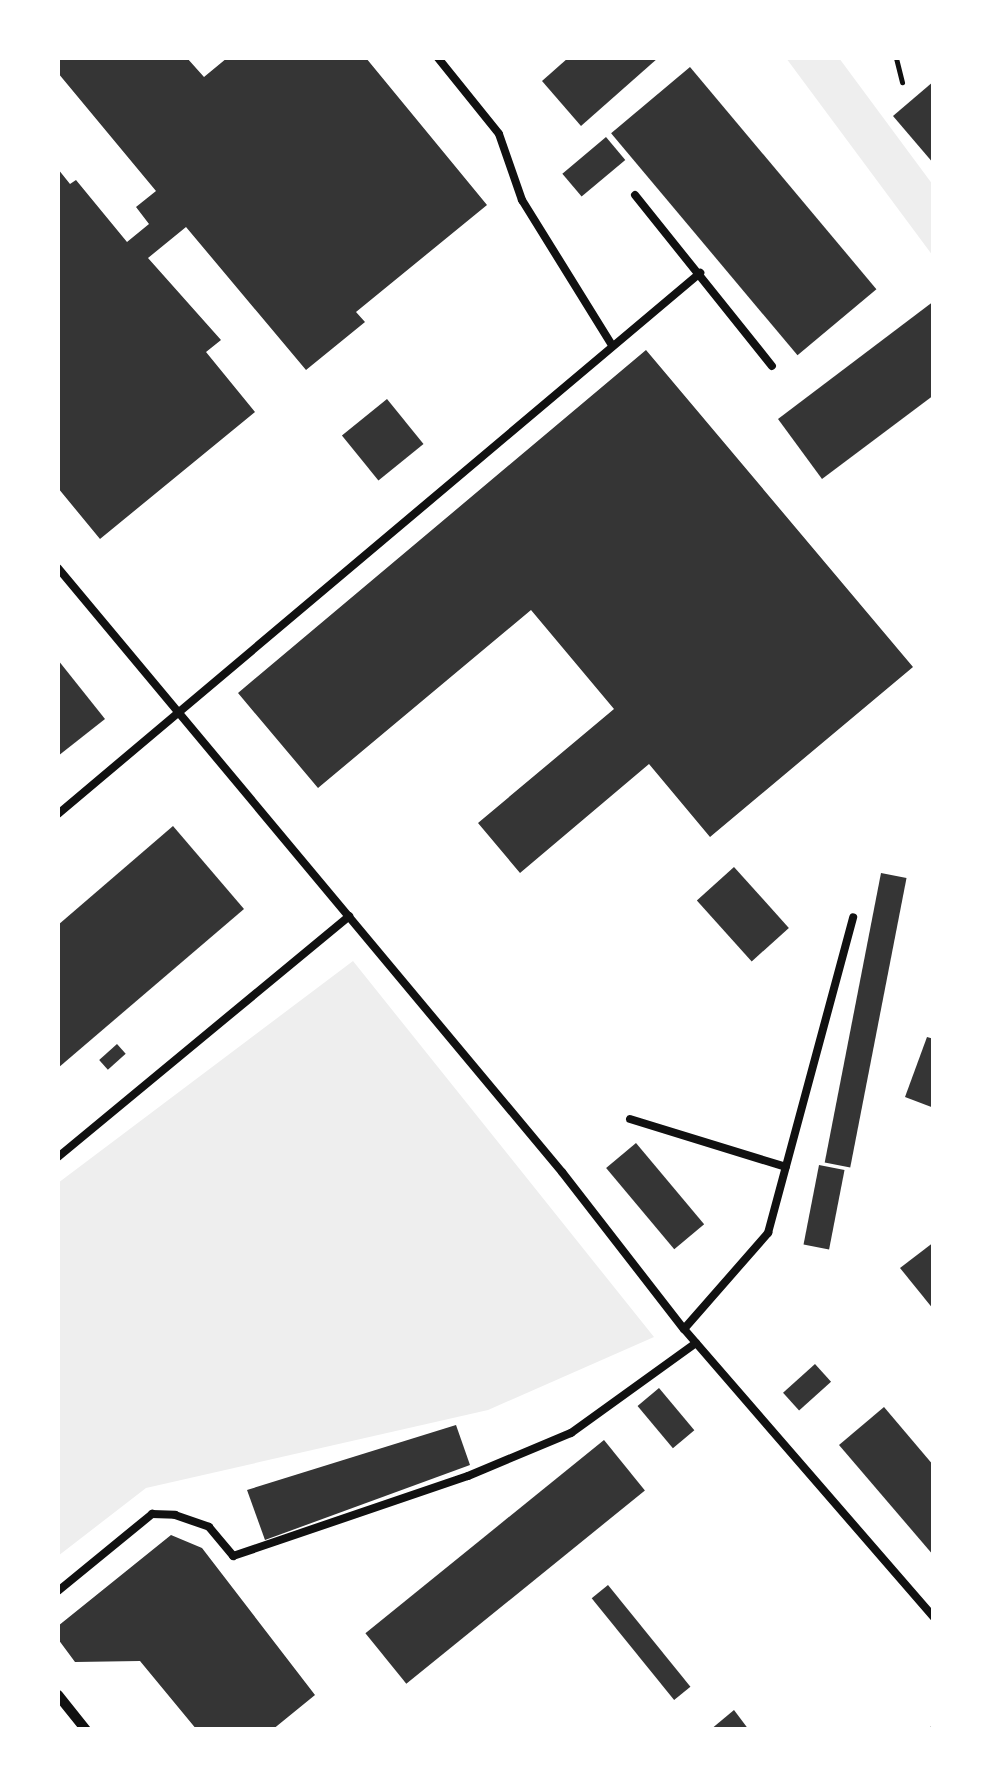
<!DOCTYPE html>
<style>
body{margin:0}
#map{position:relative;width:991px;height:1787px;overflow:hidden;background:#fff;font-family:"PT Sans Narrow",sans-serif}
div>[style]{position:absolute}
.green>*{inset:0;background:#eee}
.building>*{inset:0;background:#353535;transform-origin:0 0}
.path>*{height:5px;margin:-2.5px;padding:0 2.5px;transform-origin:2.5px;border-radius:2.5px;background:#111}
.service>*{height:8px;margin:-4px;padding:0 4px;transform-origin:4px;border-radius:4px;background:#111}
.minor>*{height:10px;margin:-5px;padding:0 5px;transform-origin:5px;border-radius:5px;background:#111}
span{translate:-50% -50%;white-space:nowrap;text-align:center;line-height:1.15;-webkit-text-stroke:8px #fff;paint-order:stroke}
.frame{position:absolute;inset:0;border:60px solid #fff;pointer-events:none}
</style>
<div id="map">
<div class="green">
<div style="clip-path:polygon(786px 58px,839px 58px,933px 185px,933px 256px)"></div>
<div style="clip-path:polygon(353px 961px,654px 1337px,488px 1410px,146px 1488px,58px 1556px,58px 1183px)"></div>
</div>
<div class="building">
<div style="clip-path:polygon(58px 58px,187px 58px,204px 77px,227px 58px,366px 58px,487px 205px,356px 312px,365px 322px,306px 370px,186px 227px,148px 258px,221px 340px,206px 352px,255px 412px,100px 539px,58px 488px,58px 169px,70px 184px,76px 180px,127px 242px,149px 224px,136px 207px,156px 191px,58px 73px)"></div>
<div style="clip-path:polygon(568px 58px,658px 58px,581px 126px,542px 81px)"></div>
<div style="left:690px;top:67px;width:290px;height:103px;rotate:50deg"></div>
<div style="clip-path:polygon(934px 81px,934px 164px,893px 116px)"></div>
<div style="left:606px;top:137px;width:30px;height:57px;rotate:50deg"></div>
<div style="clip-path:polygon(934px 301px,934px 395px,822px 479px,778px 419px)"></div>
<div style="clip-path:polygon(646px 350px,913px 667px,710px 837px,649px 764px,520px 873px,478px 823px,614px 709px,531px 610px,318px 788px,238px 693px)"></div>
<div style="left:387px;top:399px;width:58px;height:58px;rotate:51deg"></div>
<div style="clip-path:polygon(58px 660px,105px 719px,58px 756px)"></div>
<div style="clip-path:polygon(173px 826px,244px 909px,58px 1068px,58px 925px)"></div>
<div style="left:734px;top:867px;width:82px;height:50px;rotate:48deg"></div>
<div style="left:881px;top:873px;width:26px;height:295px;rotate:11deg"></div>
<div style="clip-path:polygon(927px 1037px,934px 1039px,934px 1108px,905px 1097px)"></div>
<div style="left:117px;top:1044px;width:13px;height:24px;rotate:48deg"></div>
<div style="left:636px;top:1143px;width:106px;height:39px;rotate:50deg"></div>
<div style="left:819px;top:1165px;width:26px;height:81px;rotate:11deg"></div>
<div style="clip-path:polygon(934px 1242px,934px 1310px,900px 1268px)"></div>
<div style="left:815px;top:1364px;width:24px;height:43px;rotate:48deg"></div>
<div style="left:659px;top:1388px;width:55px;height:28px;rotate:50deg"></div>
<div style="clip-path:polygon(884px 1407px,934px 1466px,934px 1556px,839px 1445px)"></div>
<div style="clip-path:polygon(456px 1425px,470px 1465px,265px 1540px,247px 1490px)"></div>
<div style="left:604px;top:1440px;width:65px;height:307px;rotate:51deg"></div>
<div style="clip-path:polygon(171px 1535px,202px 1548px,315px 1695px,272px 1730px,197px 1730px,140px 1661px,75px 1662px,58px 1639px,58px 1626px)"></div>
<div style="left:608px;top:1585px;width:131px;height:21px;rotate:51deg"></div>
<div style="clip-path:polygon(734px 1710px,749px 1730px,710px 1730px)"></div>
</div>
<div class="path">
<div style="left:896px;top:58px;width:25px;rotate:76deg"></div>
</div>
<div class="service">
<div style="left:438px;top:58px;width:97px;rotate:51.2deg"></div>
<div style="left:499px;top:134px;width:70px;rotate:70.8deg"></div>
<div style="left:522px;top:200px;width:171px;rotate:58.2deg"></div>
<div style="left:635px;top:195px;width:219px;rotate:51.3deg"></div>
<div style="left:58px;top:568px;width:787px;rotate:50.16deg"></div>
<div style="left:562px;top:1172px;width:199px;rotate:52.2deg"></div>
<div style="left:684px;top:1329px;width:382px;rotate:49.1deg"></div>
<div style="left:58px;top:814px;width:840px;rotate:-40.12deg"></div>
<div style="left:630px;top:1119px;width:163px;rotate:17.1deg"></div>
<div style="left:58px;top:1157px;width:378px;rotate:-39.6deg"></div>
<div style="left:684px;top:1329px;width:128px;rotate:-48.8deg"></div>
<div style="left:768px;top:1233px;width:327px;rotate:-74.9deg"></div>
<div style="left:58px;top:1591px;width:122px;rotate:-39.3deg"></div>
<div style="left:152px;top:1514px;width:23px;rotate:2deg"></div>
<div style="left:175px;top:1515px;width:36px;rotate:19deg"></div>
<div style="left:209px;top:1527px;width:38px;rotate:50deg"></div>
<div style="left:233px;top:1556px;width:248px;rotate:-18.8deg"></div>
<div style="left:468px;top:1476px;width:112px;rotate:-22.7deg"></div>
<div style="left:571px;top:1433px;width:154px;rotate:-35.8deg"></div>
<div style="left:933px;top:1730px;width:1px;rotate:-45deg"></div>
</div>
<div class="minor">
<div style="left:58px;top:1695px;width:45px;rotate:51.3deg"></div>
</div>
<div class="frame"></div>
</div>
